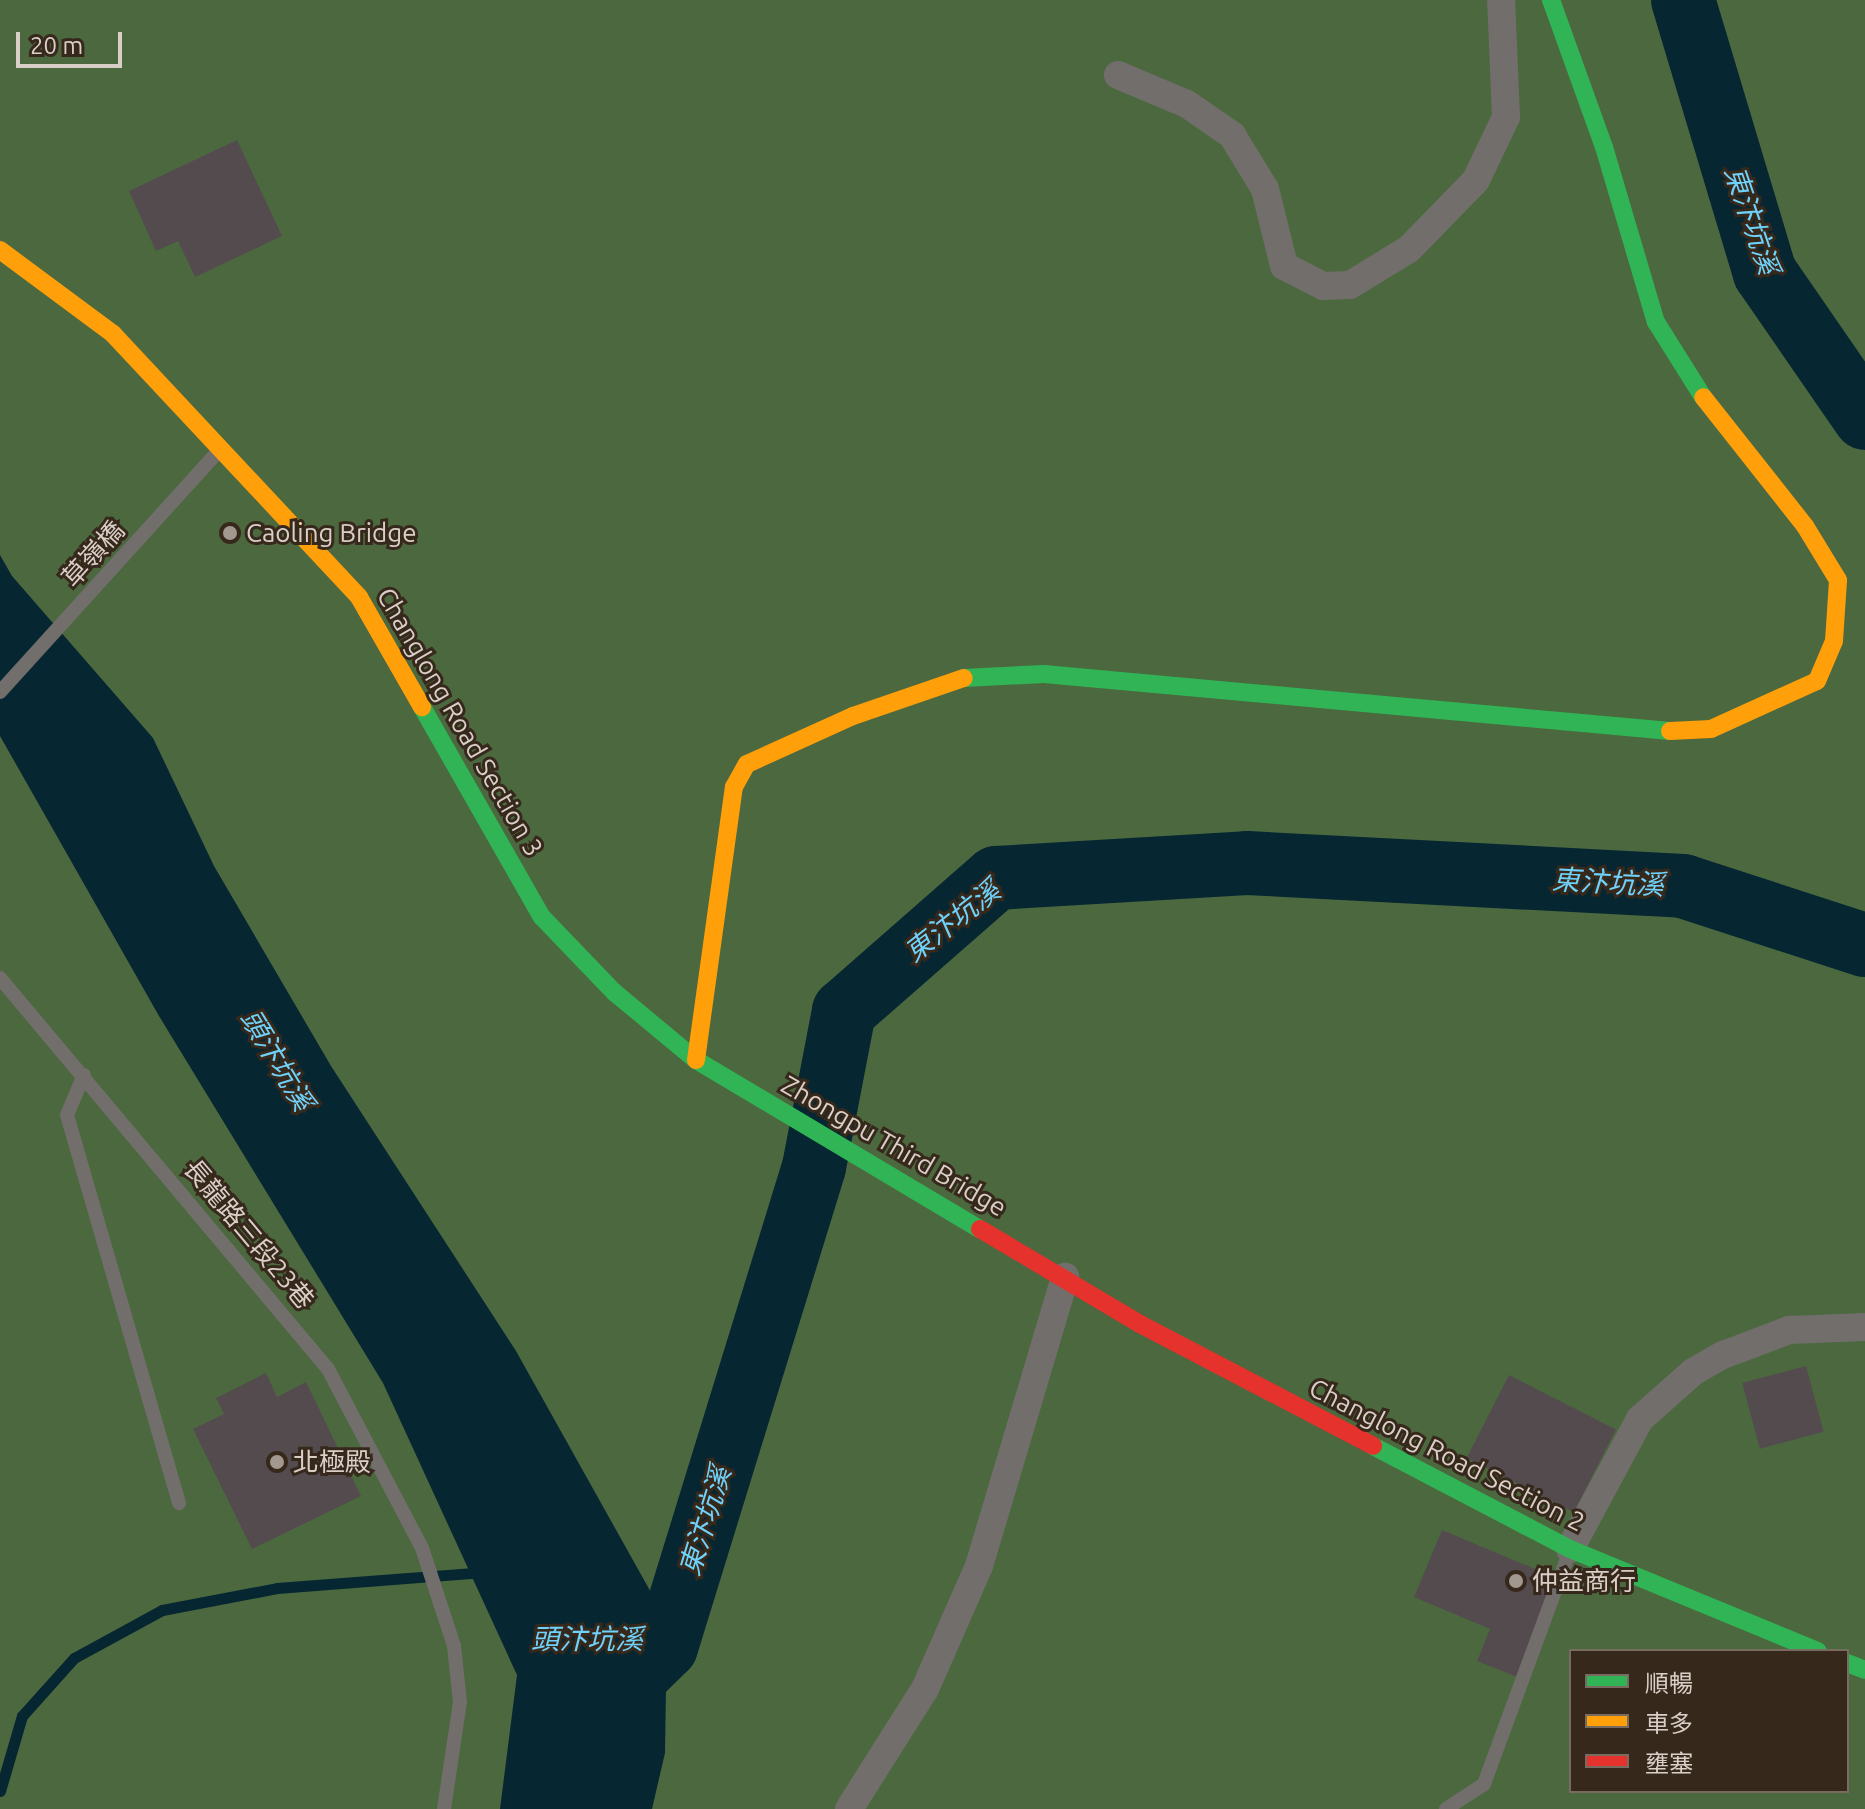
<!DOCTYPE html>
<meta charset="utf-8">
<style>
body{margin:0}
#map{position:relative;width:1865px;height:1809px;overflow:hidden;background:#3c332b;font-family:Ubuntu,"Noto Sans TC",sans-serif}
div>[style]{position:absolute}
.forest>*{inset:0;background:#4c683f}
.water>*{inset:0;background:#062732}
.stream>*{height:11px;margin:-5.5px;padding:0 5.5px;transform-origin:5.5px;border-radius:5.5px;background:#062732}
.river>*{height:64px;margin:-32px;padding:0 32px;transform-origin:32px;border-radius:32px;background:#062732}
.building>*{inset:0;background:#544b4f;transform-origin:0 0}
.lane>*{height:14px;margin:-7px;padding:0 7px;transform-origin:7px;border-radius:7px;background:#726e6c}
.street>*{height:28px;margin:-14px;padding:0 14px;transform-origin:14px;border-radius:14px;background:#726e6c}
.fast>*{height:18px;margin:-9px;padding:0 9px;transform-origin:9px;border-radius:9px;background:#30b455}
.slow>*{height:18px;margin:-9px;padding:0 9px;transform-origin:9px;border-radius:9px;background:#ff9f0a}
.jam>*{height:18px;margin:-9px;padding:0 9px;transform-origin:9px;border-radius:9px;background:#e5322d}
.dots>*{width:22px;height:22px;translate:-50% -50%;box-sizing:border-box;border:4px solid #37281c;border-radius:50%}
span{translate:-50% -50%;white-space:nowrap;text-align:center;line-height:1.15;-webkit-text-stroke:6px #37281c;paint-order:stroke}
.poi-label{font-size:26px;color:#d9cfc7}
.left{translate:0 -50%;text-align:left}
.street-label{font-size:26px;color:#d9cfc7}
.water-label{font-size:28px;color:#6fd2fa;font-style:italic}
.legend{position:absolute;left:1569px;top:1649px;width:280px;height:144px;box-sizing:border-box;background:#37281c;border:2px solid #786b60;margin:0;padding:10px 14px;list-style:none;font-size:24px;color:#d9cfc7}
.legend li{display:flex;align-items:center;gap:16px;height:40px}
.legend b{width:40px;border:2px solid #786b60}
.scale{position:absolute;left:16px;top:32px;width:106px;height:36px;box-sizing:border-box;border:4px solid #d9cfc7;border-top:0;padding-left:10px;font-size:24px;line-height:28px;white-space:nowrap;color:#d9cfc7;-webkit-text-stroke:6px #37281c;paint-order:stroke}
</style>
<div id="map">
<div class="forest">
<div style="clip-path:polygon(evenodd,0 0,1865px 0,1865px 1809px,0 1809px,0 0,1571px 1651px,1847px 1651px,1847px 1791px,1571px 1791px,1571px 1651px)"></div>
</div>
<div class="water">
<div style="clip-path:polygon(0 555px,12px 576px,153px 738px,214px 866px,331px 1066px,516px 1351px,667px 1621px,665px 1753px,652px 1809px,500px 1809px,517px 1675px,383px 1383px,159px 1016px,0 736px)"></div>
</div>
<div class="stream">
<div style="left:0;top:1791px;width:78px;rotate:-73.7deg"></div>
<div style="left:22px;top:1716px;width:78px;rotate:-48.1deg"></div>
<div style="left:74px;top:1658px;width:100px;rotate:-28.6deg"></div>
<div style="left:162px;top:1610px;width:117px;rotate:-10.8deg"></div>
<div style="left:277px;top:1588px;width:207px;rotate:-4.4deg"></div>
</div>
<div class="river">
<div style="left:1683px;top:0;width:285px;rotate:73.3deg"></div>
<div style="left:1765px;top:273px;width:176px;rotate:55.4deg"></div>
<div style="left:604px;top:1708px;width:87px;rotate:-44.5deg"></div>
<div style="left:666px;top:1647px;width:502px;rotate:-72.86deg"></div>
<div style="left:814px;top:1167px;width:159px;rotate:-79.1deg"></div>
<div style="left:844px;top:1011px;width:202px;rotate:-41.2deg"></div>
<div style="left:996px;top:878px;width:251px;rotate:-3.4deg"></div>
<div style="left:1247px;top:863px;width:437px;rotate:3deg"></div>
<div style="left:1683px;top:886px;width:191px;rotate:18deg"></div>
</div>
<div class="building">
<div style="clip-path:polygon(237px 140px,282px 236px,195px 277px,178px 241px,156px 251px,129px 191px)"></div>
<div style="left:1806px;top:1366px;width:68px;height:66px;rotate:75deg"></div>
<div style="clip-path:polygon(266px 1373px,277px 1397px,306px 1382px,361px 1496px,252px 1549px,193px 1429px,224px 1414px,216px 1398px)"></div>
<div style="left:1509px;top:1375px;width:120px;height:93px;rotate:27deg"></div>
<div style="clip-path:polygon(1442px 1530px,1559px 1579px,1517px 1677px,1477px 1661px,1490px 1629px,1414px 1597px)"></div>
</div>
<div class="lane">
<div style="left:0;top:692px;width:324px;rotate:-47.8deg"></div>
<div style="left:0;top:978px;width:510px;rotate:50.01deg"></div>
<div style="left:328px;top:1369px;width:202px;rotate:62.3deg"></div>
<div style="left:422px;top:1548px;width:103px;rotate:71.9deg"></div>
<div style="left:454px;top:1646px;width:56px;rotate:83.9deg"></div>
<div style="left:460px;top:1702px;width:108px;rotate:98.5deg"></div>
<div style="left:84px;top:1075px;width:43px;rotate:113deg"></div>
<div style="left:67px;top:1115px;width:404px;rotate:73.9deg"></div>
<div style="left:1446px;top:1809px;width:45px;rotate:-33.3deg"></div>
<div style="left:1484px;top:1784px;width:249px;rotate:-69.8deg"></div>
</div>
<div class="street">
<div style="left:1118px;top:75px;width:75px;rotate:22.8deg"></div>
<div style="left:1187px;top:104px;width:55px;rotate:34.6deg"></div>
<div style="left:1232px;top:135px;width:63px;rotate:58.6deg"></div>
<div style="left:1265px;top:189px;width:79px;rotate:76.1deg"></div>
<div style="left:1284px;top:266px;width:44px;rotate:27.1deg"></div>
<div style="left:1323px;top:286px;width:27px;rotate:-2deg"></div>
<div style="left:1350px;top:285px;width:69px;rotate:-31.4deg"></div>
<div style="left:1409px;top:249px;width:96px;rotate:-45.8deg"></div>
<div style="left:1476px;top:180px;width:70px;rotate:-64.5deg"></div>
<div style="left:1506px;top:117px;width:117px;rotate:-92.4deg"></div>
<div style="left:1570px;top:1549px;width:148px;rotate:-61.7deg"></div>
<div style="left:1640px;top:1419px;width:71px;rotate:-41.6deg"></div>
<div style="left:1693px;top:1372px;width:34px;rotate:-30deg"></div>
<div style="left:1723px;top:1355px;width:71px;rotate:-20.7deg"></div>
<div style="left:1789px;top:1330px;width:76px;rotate:-2.3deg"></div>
<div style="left:849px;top:1809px;width:142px;rotate:-57.7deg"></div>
<div style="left:925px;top:1689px;width:134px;rotate:-66.3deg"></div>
<div style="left:979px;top:1566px;width:302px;rotate:-73.4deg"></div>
</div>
<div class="fast">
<div style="left:1551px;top:0;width:156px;rotate:70.2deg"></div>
<div style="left:1604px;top:147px;width:183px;rotate:73.5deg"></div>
<div style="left:1656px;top:322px;width:89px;rotate:57.9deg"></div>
<div style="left:964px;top:678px;width:80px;rotate:-2.9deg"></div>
<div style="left:1044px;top:674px;width:629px;rotate:5.2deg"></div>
<div style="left:422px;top:707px;width:242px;rotate:60.3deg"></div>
<div style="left:542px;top:917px;width:104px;rotate:46.2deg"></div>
<div style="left:614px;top:992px;width:107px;rotate:39.7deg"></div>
<div style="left:696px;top:1060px;width:330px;rotate:30.8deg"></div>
<div style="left:1373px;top:1446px;width:222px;rotate:27.6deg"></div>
<div style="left:1570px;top:1549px;width:268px;rotate:22.4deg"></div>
<div style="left:1847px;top:1663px;width:19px;rotate:21deg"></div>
</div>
<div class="slow">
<div style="left:0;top:250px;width:141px;rotate:36.6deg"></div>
<div style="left:113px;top:334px;width:360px;rotate:46.9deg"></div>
<div style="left:359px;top:597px;width:127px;rotate:60.2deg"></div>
<div style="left:1670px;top:731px;width:41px;rotate:-2.8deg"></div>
<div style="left:1711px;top:729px;width:116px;rotate:-24.4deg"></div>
<div style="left:1817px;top:681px;width:43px;rotate:-67deg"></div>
<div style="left:1834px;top:641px;width:61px;rotate:-86.2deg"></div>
<div style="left:1838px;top:580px;width:63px;rotate:-121.4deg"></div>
<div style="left:1805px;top:526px;width:164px;rotate:-128.3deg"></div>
<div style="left:696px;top:1060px;width:276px;rotate:-82.1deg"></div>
<div style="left:734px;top:787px;width:26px;rotate:-61deg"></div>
<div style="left:747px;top:764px;width:116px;rotate:-24.4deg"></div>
<div style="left:853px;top:716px;width:117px;rotate:-18.9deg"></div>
</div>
<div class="jam">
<div style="left:980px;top:1229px;width:186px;rotate:30.7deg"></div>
<div style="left:1140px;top:1324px;width:263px;rotate:27.6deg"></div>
</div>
<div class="dots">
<div style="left:230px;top:533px;background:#a29890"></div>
<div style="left:277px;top:1462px;background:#a29890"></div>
<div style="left:1516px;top:1581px;background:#a29890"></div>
</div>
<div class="poi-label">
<span class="left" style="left:246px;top:533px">Caoling Bridge</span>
<span class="left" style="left:293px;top:1462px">北極殿</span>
<span class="left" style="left:1532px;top:1581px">仲益商行</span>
</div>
<div class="street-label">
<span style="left:93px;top:554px;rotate:-48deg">草嶺橋</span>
<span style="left:460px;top:722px;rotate:60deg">Changlong Road Section 3</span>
<span style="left:894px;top:1146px;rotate:30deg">Zhongpu Third Bridge</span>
<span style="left:249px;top:1234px;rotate:50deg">長龍路三段23巷</span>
<span style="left:1447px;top:1455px;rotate:27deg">Changlong Road Section 2</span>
</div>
<div class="water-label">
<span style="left:1752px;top:220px;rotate:71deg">東汴坑溪</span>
<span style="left:1608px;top:882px;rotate:3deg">東汴坑溪</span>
<span style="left:952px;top:921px;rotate:-38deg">東汴坑溪</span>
<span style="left:277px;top:1060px;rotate:59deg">頭汴坑溪</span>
<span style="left:705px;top:1521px;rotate:-73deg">東汴坑溪</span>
<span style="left:587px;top:1639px">頭汴坑溪</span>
</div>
<ul class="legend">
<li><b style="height:10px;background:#30b455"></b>順暢</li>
<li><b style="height:10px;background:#ff9f0a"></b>車多</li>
<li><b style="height:10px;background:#e5322d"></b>壅塞</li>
</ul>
<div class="scale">20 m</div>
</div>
